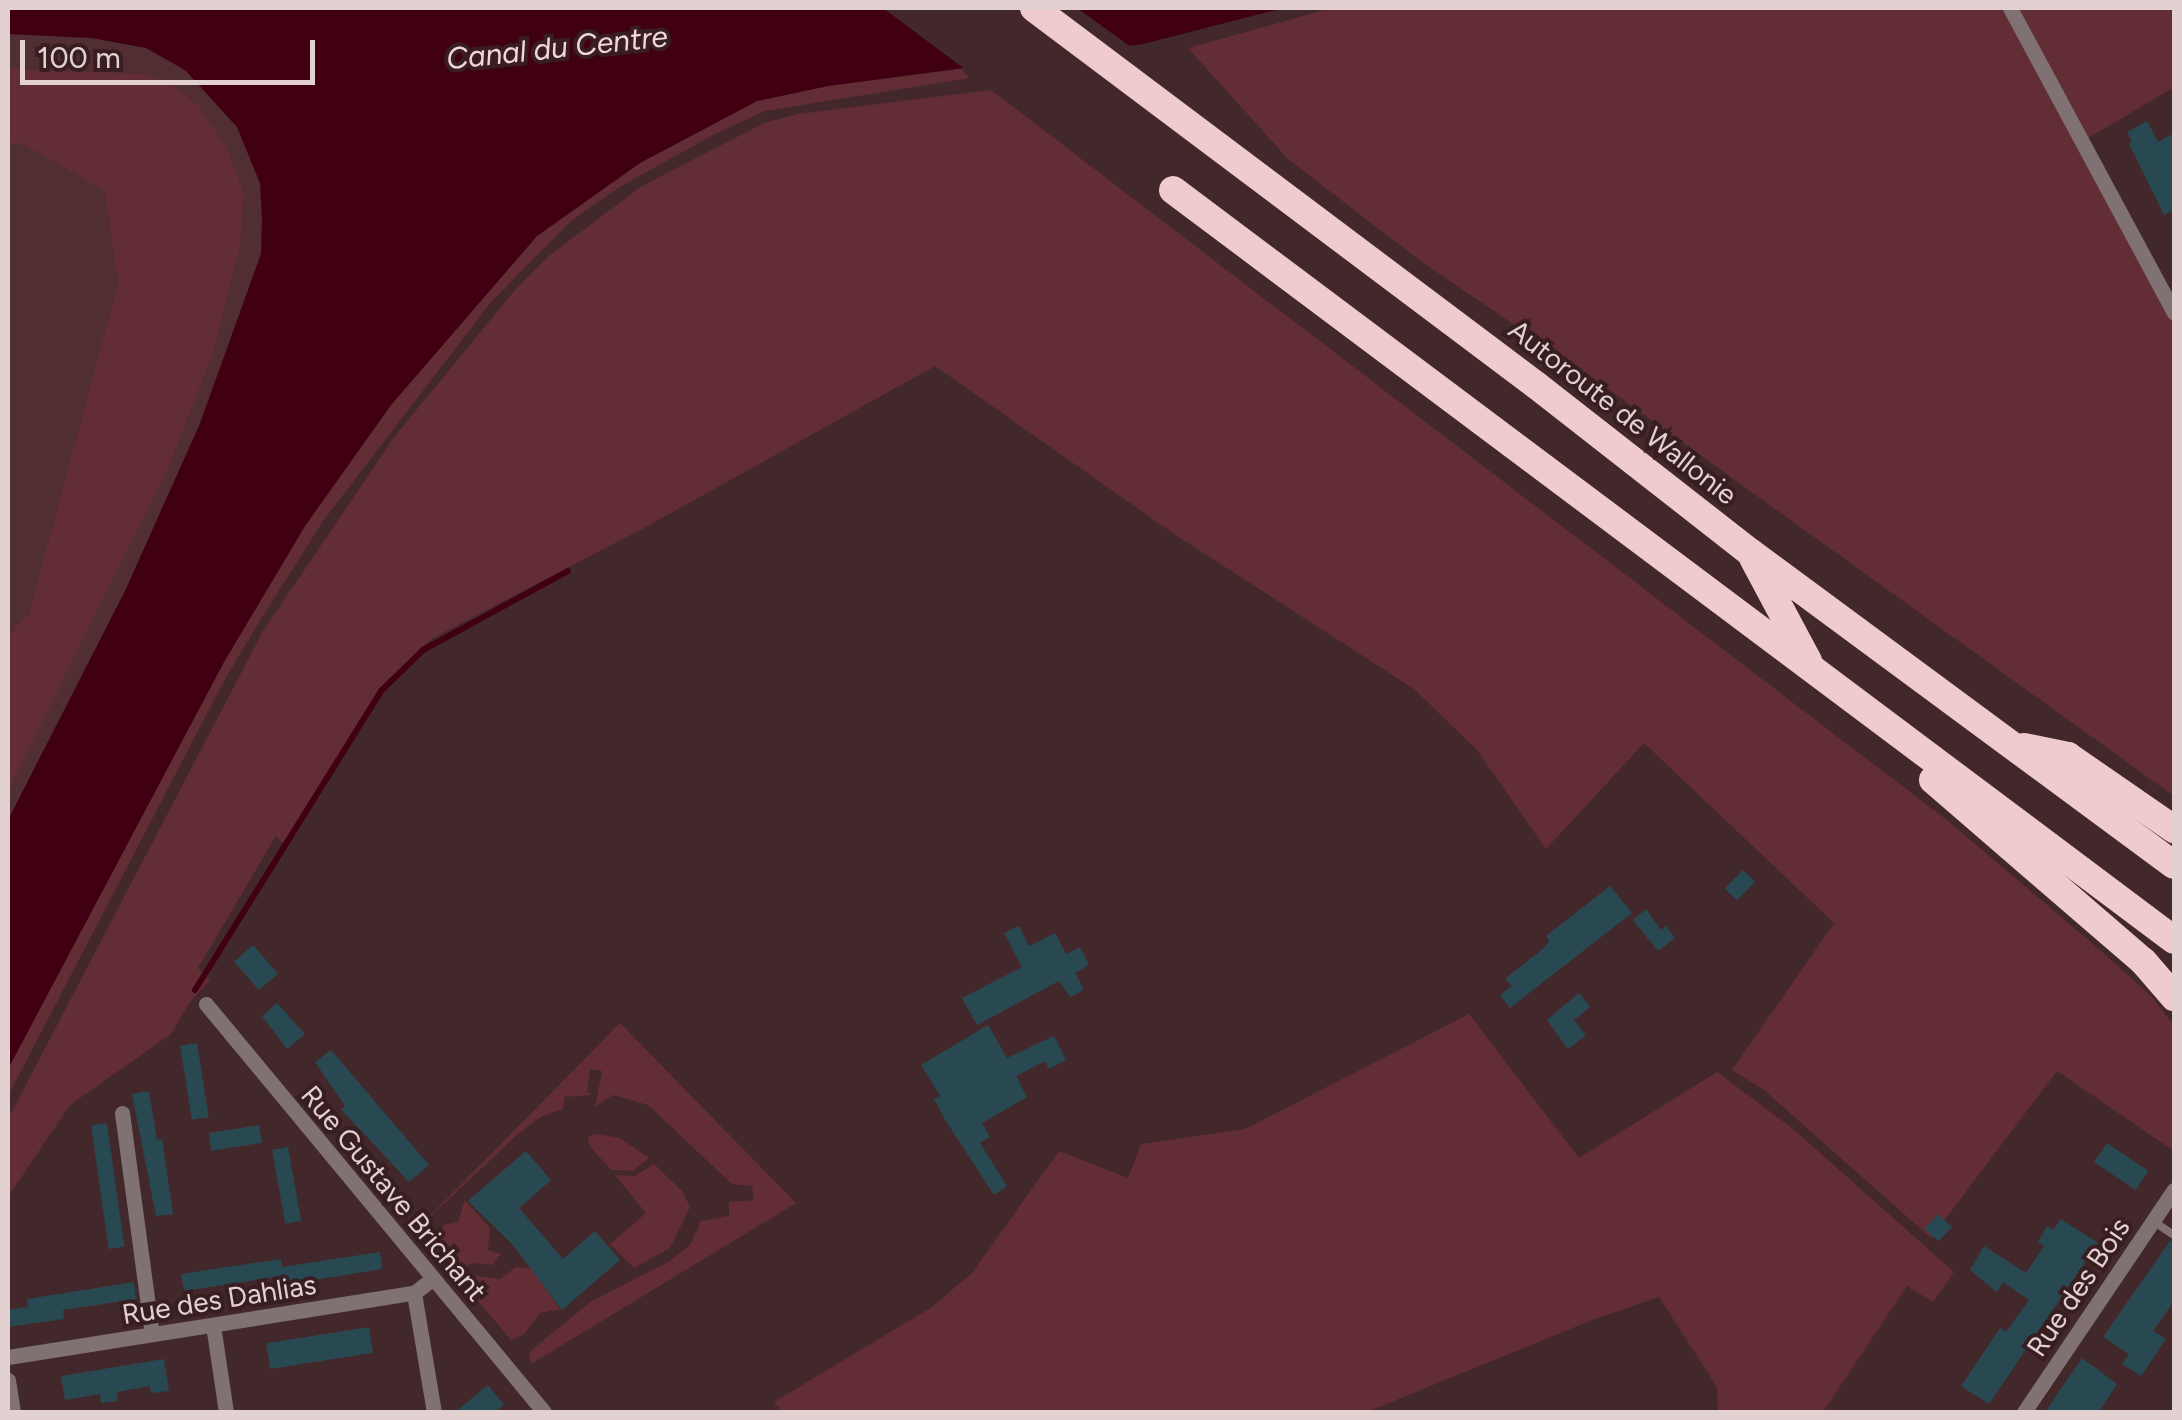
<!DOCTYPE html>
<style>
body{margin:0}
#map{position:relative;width:2182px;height:1420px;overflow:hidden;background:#43282b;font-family:Figtree,sans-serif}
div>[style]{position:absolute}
.built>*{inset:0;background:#512e32}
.green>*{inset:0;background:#622d34}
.water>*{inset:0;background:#400011}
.pier>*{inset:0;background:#43282b}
.stream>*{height:6px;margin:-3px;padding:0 3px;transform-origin:3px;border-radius:3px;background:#400011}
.building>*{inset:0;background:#294952;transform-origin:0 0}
.lane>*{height:8px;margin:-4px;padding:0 4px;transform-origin:4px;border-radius:4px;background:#807172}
.street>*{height:15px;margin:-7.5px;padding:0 7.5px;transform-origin:7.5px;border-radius:7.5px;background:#807172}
.highway>*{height:28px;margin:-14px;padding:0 14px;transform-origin:14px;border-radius:14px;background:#efcbcd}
span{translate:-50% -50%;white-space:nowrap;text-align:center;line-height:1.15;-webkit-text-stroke:8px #381e21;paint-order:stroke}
.street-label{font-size:28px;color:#e3d1d2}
.water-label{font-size:30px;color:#f1d7d8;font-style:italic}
.frame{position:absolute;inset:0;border:10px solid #e3d1d2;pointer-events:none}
.scale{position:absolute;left:20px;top:40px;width:295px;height:45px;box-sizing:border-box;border:5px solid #e3d1d2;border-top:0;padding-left:12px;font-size:30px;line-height:35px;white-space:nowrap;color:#e3d1d2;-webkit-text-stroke:8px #381e21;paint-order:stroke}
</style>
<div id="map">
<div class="built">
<div style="clip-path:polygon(8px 34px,92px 38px,146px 48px,185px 70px,237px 126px,260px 184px,262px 218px,261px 254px,199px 426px,125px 591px,8px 820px)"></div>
</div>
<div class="green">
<div style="clip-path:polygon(1332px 8px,2174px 8px,2174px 87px,2082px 142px,2174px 313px,2174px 796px,1607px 388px,1419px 260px,1288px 159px,1188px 48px)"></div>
<div style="clip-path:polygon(8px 69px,145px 74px,171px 85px,197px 104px,227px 148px,244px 194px,240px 247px,213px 353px,169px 466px,8px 791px,8px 636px,29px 614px,118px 284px,105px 191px,22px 143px,8px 145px)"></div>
<div style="clip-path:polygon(961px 69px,970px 78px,765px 111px,713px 135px,618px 188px,571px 221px,491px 302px,323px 521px,266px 611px,225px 679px,8px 1096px,8px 1069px,224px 662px,305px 526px,391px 405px,537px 236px,640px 163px,757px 101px,828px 86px)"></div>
<div style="clip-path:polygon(991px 90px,1948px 821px,2107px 956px,2152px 997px,2174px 1026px,2174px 1151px,2057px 1071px,1931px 1238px,1764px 1090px,1732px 1070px,1834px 923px,1644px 743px,1546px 849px,1477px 750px,1414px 689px,1174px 534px,935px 366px,644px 528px,431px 639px,391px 679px,285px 845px,276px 836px,198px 968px,210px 980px,190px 1002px,171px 1034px,70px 1105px,8px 1197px,8px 1119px,263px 631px,395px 436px,515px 290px,549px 256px,642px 186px,764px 123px,798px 114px)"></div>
<div style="clip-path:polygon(1469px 1014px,1579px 1158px,1717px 1072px,1792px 1128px,1954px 1272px,1933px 1302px,1907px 1286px,1823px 1412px,1718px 1412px,1717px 1387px,1659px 1297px,1592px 1320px,1367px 1412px,782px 1412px,774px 1402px,932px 1307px,972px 1273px,1059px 1151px,1128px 1178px,1141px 1144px,1245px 1129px)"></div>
<div style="clip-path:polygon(620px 1023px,796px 1203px,531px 1364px,529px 1352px,592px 1301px,670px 1261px,690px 1245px,701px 1221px,729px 1216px,729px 1202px,754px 1200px,752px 1186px,732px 1184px,648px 1105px,613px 1095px,595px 1107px,602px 1071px,590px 1069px,587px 1091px,591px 1095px,564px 1097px,563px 1109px,542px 1116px,518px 1134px,417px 1229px)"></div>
<div style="clip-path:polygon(595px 1134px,620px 1138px,649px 1158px,633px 1171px,611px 1170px,588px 1144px,589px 1136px)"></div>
<div style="clip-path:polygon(654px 1164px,682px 1191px,690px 1207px,670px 1248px,634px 1268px,610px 1244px,646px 1213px,615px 1175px,635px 1176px)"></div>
<div style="clip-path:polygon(465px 1200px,490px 1228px,488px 1250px,501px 1254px,492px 1265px,472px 1263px,454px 1272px,440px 1247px,443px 1225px,458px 1222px)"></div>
<div style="clip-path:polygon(516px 1267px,531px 1268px,560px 1309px,540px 1313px,524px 1334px,511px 1340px,462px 1282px,477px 1276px,500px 1279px)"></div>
</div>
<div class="water">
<div style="clip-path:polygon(8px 8px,1284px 8px,1143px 44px,828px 86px,757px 101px,640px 163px,537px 236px,391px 405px,305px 526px,224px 662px,8px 1069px,8px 820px,125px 591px,199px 426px,261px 254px,262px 218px,260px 183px,237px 127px,185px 70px,146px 48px,92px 38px,8px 34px)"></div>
</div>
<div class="pier">
<div style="clip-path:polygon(883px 8px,1077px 8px,1135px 50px,970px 73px)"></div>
</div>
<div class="stream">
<div style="left:195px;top:990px;width:352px;rotate:-58.1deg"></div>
<div style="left:381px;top:691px;width:59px;rotate:-44.3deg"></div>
<div style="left:423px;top:650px;width:165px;rotate:-28.6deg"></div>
</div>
<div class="building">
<div style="clip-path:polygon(2147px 121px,2158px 142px,2174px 133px,2174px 210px,2164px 215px,2129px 144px,2132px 142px,2127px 132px)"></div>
<div style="left:1743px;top:870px;width:17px;height:26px;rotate:45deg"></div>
<div style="clip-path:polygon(1610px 886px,1632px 913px,1510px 1008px,1500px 995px,1512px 986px,1505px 979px,1544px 948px,1549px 941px,1546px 936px)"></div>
<div style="clip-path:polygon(1646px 909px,1661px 930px,1666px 926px,1675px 938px,1658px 951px,1633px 920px)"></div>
<div style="clip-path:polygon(1019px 926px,1029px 946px,1055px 933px,1066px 954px,1080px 947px,1089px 965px,1075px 973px,1084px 990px,1070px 997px,1059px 981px,977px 1025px,962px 998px,1022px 967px,1004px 933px)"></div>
<div style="left:253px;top:945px;width:38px;height:25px;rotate:49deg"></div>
<div style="clip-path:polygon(1579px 993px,1590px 1007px,1574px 1020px,1586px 1035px,1568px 1049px,1547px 1020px)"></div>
<div style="clip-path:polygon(277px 1003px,305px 1034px,287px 1049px,262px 1016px)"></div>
<div style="clip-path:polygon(988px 1025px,1007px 1058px,1054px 1036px,1066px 1060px,1049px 1069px,1045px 1061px,1016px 1076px,1027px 1097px,982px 1123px,990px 1137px,980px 1143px,1007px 1186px,994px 1195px,944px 1118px,934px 1099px,940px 1096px,921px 1065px)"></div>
<div style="left:197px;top:1043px;width:75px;height:17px;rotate:81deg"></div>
<div style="clip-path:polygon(331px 1050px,429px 1165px,409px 1182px,341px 1109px,345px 1106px,315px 1062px)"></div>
<div style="clip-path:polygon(149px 1091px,157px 1140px,147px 1142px,162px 1139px,173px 1214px,156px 1216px,132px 1094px)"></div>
<div style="left:107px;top:1123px;width:125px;height:16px;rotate:82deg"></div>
<div style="left:259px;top:1125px;width:18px;height:51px;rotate:81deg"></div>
<div style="left:2107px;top:1143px;width:50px;height:23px;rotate:34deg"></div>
<div style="left:288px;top:1147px;width:75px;height:16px;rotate:80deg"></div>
<div style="clip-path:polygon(526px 1151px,551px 1180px,519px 1208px,563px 1259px,595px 1231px,620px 1260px,562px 1310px,513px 1245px,468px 1201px)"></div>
<div style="left:1938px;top:1214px;width:19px;height:20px;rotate:43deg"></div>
<div style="clip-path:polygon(2061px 1219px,2098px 1243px,1989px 1404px,1961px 1386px,2000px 1328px,2006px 1332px,2029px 1300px,2003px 1282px,1997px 1292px,1970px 1270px,1984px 1246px,2026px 1273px,2044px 1246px,2038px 1242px,2047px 1226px,2053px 1230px)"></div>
<div style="clip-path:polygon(2170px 1241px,2174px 1242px,2174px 1301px,2153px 1331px,2166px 1339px,2141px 1376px,2122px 1364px,2129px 1354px,2103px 1337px)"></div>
<div style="clip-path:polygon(380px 1252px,382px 1269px,283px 1285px,282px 1276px,184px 1291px,181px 1274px,281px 1259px,282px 1267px)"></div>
<div style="clip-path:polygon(134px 1282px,136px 1299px,63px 1310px,64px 1319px,8px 1327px,8px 1310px,28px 1307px,27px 1299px)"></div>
<div style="left:369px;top:1327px;width:26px;height:104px;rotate:81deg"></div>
<div style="clip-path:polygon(2082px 1358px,2117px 1384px,2099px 1412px,2045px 1412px)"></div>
<div style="clip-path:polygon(164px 1359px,169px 1391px,151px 1393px,150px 1386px,117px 1392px,118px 1401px,101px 1403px,100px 1394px,65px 1400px,61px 1376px)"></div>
<div style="clip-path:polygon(488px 1385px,504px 1405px,495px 1412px,455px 1412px)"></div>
</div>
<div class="lane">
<div style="left:2153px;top:1221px;width:25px;rotate:34deg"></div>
</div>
<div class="street">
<div style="left:2010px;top:8px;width:346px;rotate:61.7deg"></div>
<div style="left:206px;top:1004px;width:530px;rotate:50.36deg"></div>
<div style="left:122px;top:1113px;width:223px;rotate:82.3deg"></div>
<div style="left:414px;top:1293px;width:121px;rotate:80.5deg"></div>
<div style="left:213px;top:1325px;width:88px;rotate:81.5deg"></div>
<div style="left:8px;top:1357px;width:411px;rotate:-9deg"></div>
<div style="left:414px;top:1293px;width:23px;rotate:-38deg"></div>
<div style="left:8px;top:1380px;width:32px;rotate:81deg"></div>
<div style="left:2024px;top:1412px;width:268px;rotate:-56deg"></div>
</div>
<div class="highway">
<div style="left:1034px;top:8px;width:628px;rotate:36.91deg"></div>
<div style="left:1536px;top:385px;width:271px;rotate:38deg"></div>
<div style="left:1750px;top:552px;width:527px;rotate:36.44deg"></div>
<div style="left:1173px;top:190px;width:1251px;rotate:36.84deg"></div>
<div style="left:1753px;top:558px;width:117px;rotate:61.9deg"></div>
<div style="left:2024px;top:747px;width:45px;rotate:11.6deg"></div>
<div style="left:2068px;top:756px;width:129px;rotate:34.6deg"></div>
<div style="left:1933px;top:780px;width:277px;rotate:40.8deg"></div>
<div style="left:2143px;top:961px;width:48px;rotate:49.3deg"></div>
</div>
<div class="street-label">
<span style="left:1623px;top:412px;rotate:38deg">Autoroute de Wallonie</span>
<span style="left:394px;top:1193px;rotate:50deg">Rue Gustave Brichant</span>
<span style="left:2078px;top:1287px;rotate:-56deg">Rue des Bois</span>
<span style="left:219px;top:1299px;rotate:-9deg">Rue des Dahlias</span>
</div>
<div class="water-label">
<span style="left:557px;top:48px;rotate:-6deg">Canal du Centre</span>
</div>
<div class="frame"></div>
<div class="scale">100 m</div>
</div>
